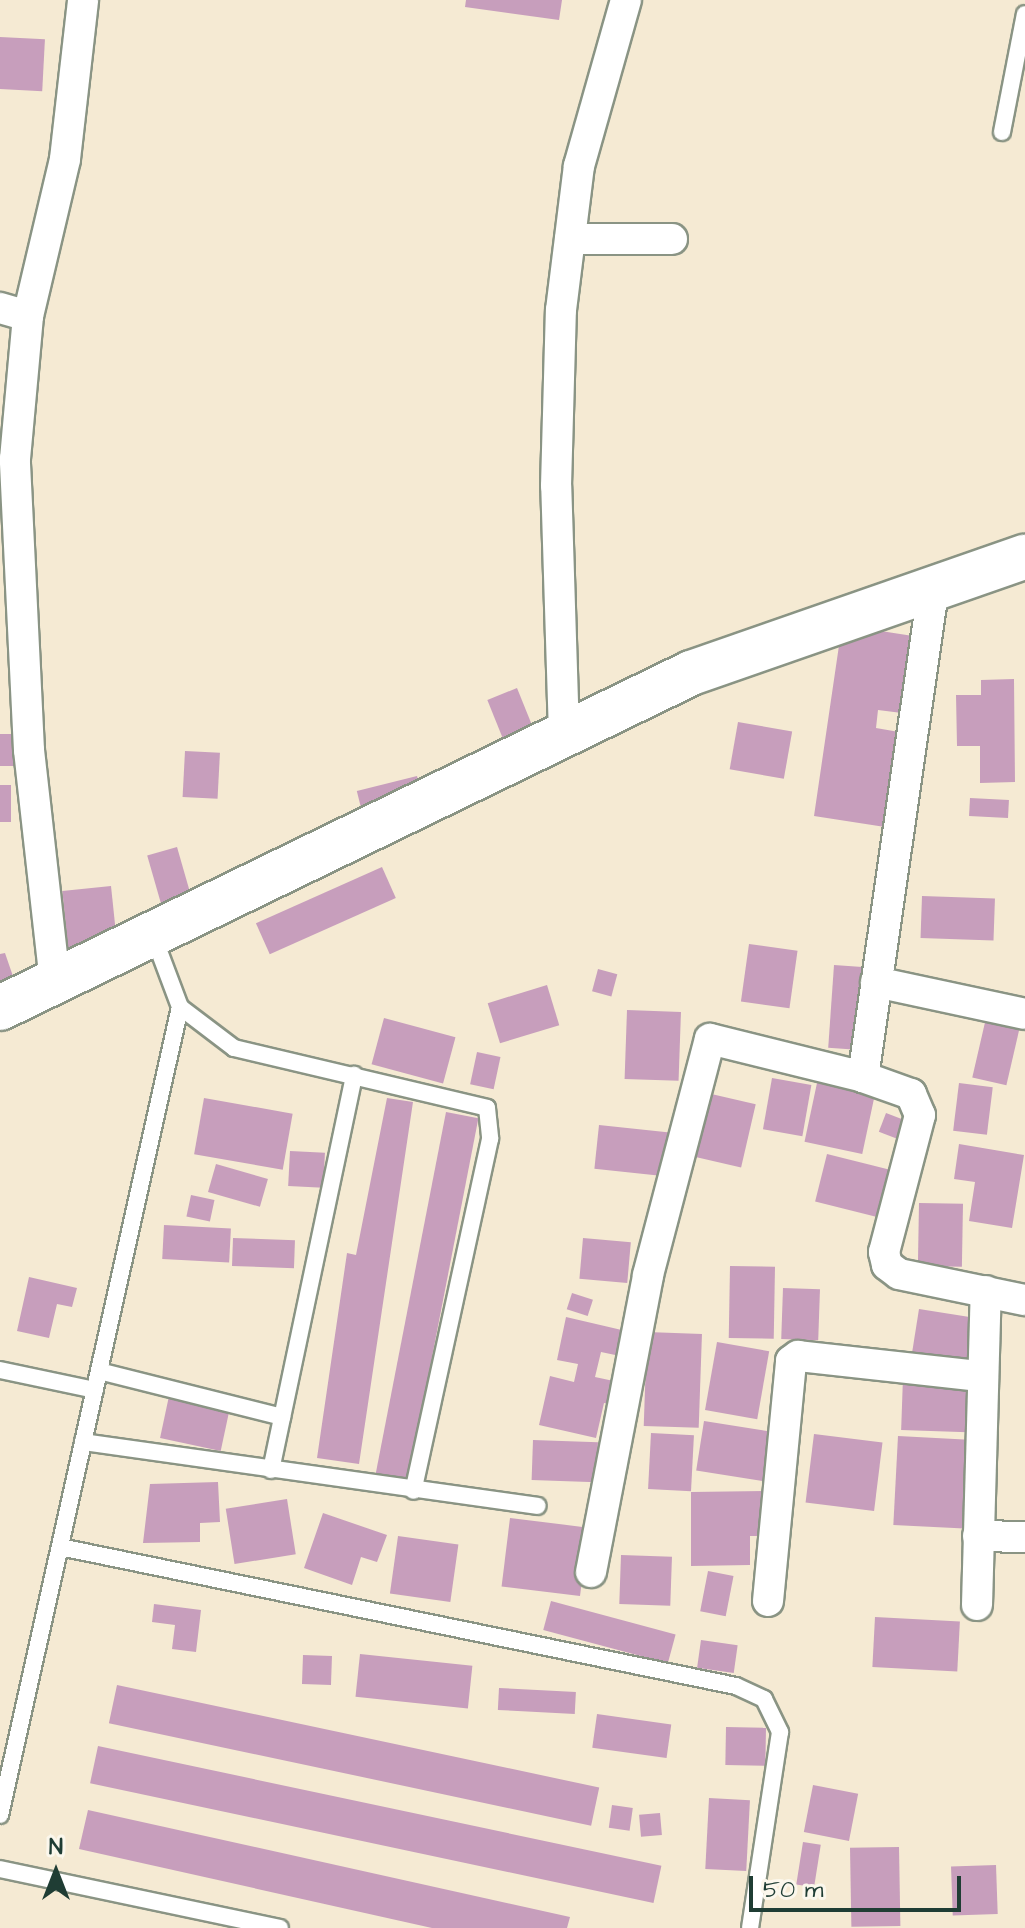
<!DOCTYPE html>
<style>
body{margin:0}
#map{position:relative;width:1025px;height:1928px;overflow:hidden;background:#f5ead3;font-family:"Architects Daughter",sans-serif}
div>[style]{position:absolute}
.building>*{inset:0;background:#c79ebc;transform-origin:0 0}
.roads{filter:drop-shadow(2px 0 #8a9484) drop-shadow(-2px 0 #8a9484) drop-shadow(0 2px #8a9484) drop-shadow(0 -2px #8a9484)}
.lane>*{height:16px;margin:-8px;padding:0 8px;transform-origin:8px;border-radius:8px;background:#fff}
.street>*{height:30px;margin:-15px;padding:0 15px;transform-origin:15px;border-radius:15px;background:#fff}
.secondary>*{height:44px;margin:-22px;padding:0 22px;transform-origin:22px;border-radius:22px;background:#fff}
span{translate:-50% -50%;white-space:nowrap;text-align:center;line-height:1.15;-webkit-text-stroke:6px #fbf7ec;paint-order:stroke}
.north{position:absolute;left:16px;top:1832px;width:80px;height:80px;-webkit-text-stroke:6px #fbf7ec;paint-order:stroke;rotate:0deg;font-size:22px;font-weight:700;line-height:32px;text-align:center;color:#1f3d34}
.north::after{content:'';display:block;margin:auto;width:28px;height:36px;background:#1f3d34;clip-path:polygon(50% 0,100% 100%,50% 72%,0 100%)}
.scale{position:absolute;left:749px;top:1876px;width:212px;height:36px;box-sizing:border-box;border:4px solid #1f3d34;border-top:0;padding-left:10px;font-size:24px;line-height:28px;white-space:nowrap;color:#1f3d34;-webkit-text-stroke:6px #fbf7ec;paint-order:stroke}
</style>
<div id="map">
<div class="building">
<div style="clip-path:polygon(466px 0,562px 0,559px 20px,465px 7px)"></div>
<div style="left:0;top:37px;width:45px;height:52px;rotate:3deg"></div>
<div style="clip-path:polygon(842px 625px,913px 636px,902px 713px,878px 710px,876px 728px,899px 732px,885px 827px,814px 816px)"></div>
<div style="clip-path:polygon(1014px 679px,1015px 782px,980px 783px,980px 746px,957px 746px,956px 695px,981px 695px,981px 680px)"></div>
<div style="left:517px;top:688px;width:56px;height:32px;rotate:68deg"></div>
<div style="left:738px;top:722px;width:55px;height:48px;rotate:10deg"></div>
<div style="left:0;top:734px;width:17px;height:32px"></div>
<div style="left:185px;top:751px;width:35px;height:46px;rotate:3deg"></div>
<div style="left:417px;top:776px;width:25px;height:62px;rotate:76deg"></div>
<div style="left:0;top:785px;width:11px;height:37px"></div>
<div style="left:970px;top:798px;width:39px;height:18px;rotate:3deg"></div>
<div style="left:177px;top:847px;width:69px;height:31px;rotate:74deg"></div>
<div style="left:382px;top:867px;width:34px;height:138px;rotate:66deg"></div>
<div style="left:111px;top:886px;width:61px;height:49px;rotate:84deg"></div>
<div style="left:922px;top:896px;width:73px;height:42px;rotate:2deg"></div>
<div style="left:749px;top:944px;width:49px;height:58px;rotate:8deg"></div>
<div style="clip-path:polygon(5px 953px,17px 988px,0 993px,0 954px)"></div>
<div style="left:834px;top:965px;width:32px;height:83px;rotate:4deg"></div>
<div style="left:598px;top:969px;width:20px;height:23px;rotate:15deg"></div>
<div style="left:547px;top:985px;width:42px;height:62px;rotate:73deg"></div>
<div style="left:627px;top:1010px;width:54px;height:69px;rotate:2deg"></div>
<div style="left:384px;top:1018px;width:74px;height:48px;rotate:15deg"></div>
<div style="left:986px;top:1018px;width:35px;height:61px;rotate:13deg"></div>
<div style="left:477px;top:1052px;width:24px;height:33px;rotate:12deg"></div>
<div style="left:772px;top:1078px;width:40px;height:52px;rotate:10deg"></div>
<div style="left:817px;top:1083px;width:59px;height:60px;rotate:12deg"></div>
<div style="left:959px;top:1083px;width:34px;height:48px;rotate:7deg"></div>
<div style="left:707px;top:1093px;width:50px;height:65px;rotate:13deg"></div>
<div style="left:204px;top:1098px;width:90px;height:57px;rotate:10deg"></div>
<div style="clip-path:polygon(387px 1098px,413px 1102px,359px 1464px,317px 1458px,347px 1253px,356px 1255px)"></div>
<div style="left:446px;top:1112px;width:33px;height:372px;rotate:11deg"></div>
<div style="left:886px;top:1113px;width:28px;height:20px;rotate:21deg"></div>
<div style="left:599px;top:1125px;width:71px;height:44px;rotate:6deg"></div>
<div style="clip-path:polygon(959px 1144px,1024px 1155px,1012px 1228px,969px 1221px,975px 1182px,954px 1179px)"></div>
<div style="left:290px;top:1151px;width:35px;height:35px;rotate:3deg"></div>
<div style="left:827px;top:1154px;width:72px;height:49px;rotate:14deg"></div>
<div style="left:216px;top:1164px;width:54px;height:29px;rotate:16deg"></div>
<div style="left:191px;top:1195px;width:24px;height:22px;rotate:12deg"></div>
<div style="left:919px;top:1203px;width:44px;height:63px;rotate:1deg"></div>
<div style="left:164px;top:1225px;width:67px;height:34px;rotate:3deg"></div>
<div style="left:233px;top:1238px;width:62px;height:28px;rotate:2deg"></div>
<div style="left:583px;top:1238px;width:48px;height:41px;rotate:5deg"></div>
<div style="left:730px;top:1266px;width:45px;height:72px;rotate:1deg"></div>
<div style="clip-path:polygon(29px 1277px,77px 1288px,72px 1307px,57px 1304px,49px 1338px,17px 1331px)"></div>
<div style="left:783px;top:1288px;width:37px;height:51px;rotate:2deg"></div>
<div style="left:572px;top:1293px;width:22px;height:17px;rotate:18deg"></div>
<div style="left:919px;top:1309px;width:64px;height:55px;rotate:9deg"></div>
<div style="clip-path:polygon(566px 1317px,626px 1331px,620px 1356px,601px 1352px,595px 1377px,623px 1383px,618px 1406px,604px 1403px,596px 1438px,539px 1425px,550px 1376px,574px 1382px,578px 1364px,557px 1360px)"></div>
<div style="left:647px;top:1332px;width:55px;height:94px;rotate:2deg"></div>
<div style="left:717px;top:1342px;width:53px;height:69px;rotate:10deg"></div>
<div style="left:903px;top:1377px;width:74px;height:53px;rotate:2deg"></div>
<div style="left:169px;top:1396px;width:62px;height:43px;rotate:12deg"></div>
<div style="left:704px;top:1421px;width:72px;height:50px;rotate:9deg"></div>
<div style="left:651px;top:1433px;width:43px;height:56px;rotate:3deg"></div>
<div style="left:814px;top:1434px;width:69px;height:69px;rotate:7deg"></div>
<div style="left:898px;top:1436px;width:71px;height:89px;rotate:3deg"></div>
<div style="left:533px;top:1440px;width:65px;height:40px;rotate:2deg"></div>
<div style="clip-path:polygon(218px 1482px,220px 1522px,200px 1523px,200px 1542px,143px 1543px,150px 1484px)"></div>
<div style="clip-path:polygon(768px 1491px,769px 1536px,750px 1536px,750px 1565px,691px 1566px,691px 1492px)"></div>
<div style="left:287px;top:1499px;width:56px;height:62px;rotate:81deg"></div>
<div style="clip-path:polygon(323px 1513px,387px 1535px,377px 1562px,361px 1557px,352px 1585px,304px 1568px)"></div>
<div style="left:510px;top:1518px;width:79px;height:69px;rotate:7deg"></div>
<div style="left:398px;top:1536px;width:61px;height:58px;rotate:8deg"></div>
<div style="left:621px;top:1555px;width:51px;height:49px;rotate:2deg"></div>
<div style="left:708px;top:1571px;width:26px;height:41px;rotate:11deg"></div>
<div style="left:551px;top:1601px;width:129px;height:30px;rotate:15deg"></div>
<div style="clip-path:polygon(154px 1604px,201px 1610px,196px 1652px,172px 1649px,175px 1625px,152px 1622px)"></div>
<div style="left:875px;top:1617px;width:85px;height:50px;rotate:3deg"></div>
<div style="left:701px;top:1640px;width:37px;height:28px;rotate:8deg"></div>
<div style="left:360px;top:1654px;width:113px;height:43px;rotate:6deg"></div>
<div style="left:303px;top:1655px;width:29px;height:29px;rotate:2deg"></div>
<div style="left:117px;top:1685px;width:493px;height:39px;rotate:12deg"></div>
<div style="left:499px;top:1688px;width:77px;height:22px;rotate:3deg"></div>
<div style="left:597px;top:1714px;width:75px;height:34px;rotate:8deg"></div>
<div style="left:726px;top:1727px;width:40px;height:38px;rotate:1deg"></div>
<div style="left:98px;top:1746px;width:576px;height:38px;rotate:12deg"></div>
<div style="left:813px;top:1785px;width:46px;height:48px;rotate:11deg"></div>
<div style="left:709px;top:1798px;width:41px;height:71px;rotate:3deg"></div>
<div style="left:612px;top:1805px;width:21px;height:23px;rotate:8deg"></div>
<div style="clip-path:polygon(88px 1810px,570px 1917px,567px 1928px,432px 1928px,79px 1849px)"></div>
<div style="left:660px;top:1813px;width:22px;height:21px;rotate:85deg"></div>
<div style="left:803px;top:1842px;width:18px;height:43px;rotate:9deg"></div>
<div style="left:899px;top:1847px;width:79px;height:49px;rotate:89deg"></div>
<div style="left:996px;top:1865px;width:49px;height:45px;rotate:88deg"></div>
</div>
<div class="roads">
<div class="lane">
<div style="left:1002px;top:132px;width:120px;rotate:-79deg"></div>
<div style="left:153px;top:935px;width:77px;rotate:69.4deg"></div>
<div style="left:180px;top:1007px;width:68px;rotate:37.2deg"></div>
<div style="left:234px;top:1048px;width:260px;rotate:13.3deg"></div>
<div style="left:487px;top:1108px;width:31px;rotate:84deg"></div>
<div style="left:490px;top:1139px;width:360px;rotate:102.3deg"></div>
<div style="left:0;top:1370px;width:97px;rotate:11.9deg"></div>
<div style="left:99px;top:1371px;width:189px;rotate:14.1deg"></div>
<div style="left:83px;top:1442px;width:459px;rotate:8deg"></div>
<div style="left:271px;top:1470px;width:404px;rotate:-78.1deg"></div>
<div style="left:60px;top:1547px;width:690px;rotate:11.62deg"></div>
<div style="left:736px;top:1686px;width:31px;rotate:25deg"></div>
<div style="left:764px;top:1699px;width:37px;rotate:64deg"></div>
<div style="left:780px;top:1732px;width:198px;rotate:98.7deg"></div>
<div style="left:0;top:1815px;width:828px;rotate:-77.44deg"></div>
<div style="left:0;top:1869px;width:286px;rotate:11.9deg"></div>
</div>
<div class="street">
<div style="left:570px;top:239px;width:102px"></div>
<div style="left:0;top:308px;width:29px;rotate:16deg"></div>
<div style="left:564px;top:734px;width:248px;rotate:-91.8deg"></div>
<div style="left:556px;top:486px;width:176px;rotate:-88.4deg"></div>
<div style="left:561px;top:310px;width:145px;rotate:-82.9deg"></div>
<div style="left:579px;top:166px;width:173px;rotate:-74.2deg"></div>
<div style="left:55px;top:982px;width:233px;rotate:-96.4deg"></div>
<div style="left:29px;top:750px;width:291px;rotate:-92.8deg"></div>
<div style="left:15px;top:459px;width:144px;rotate:-84.8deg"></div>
<div style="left:28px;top:316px;width:161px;rotate:-76.7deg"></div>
<div style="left:65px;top:159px;width:160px;rotate:-83.5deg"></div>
<div style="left:876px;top:982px;width:152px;rotate:12.1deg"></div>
<div style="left:863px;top:1077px;width:51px;rotate:19.5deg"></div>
<div style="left:911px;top:1094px;width:23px;rotate:67deg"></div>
<div style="left:920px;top:1115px;width:142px;rotate:104.7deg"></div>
<div style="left:884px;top:1252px;width:13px;rotate:77deg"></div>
<div style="left:887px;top:1265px;width:15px;rotate:37deg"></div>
<div style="left:899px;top:1274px;width:129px;rotate:11.7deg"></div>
<div style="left:978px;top:1536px;width:47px;rotate:1.2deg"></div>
<div style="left:591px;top:1572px;width:302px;rotate:-79.1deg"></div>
<div style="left:648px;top:1275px;width:244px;rotate:-75.3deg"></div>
<div style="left:710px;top:1039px;width:158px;rotate:13.9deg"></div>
<div style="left:863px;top:1077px;width:495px;rotate:-81.8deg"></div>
<div style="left:768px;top:1601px;width:241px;rotate:-84.5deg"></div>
<div style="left:791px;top:1361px;width:9px;rotate:-36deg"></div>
<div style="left:798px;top:1356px;width:182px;rotate:6.3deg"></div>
<div style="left:977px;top:1605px;width:314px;rotate:-88.4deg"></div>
</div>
<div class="secondary">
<div style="left:0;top:1008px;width:768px;rotate:-25.86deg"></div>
<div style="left:691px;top:673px;width:354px;rotate:-19.2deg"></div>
</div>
</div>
<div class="north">N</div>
<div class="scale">50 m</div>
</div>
